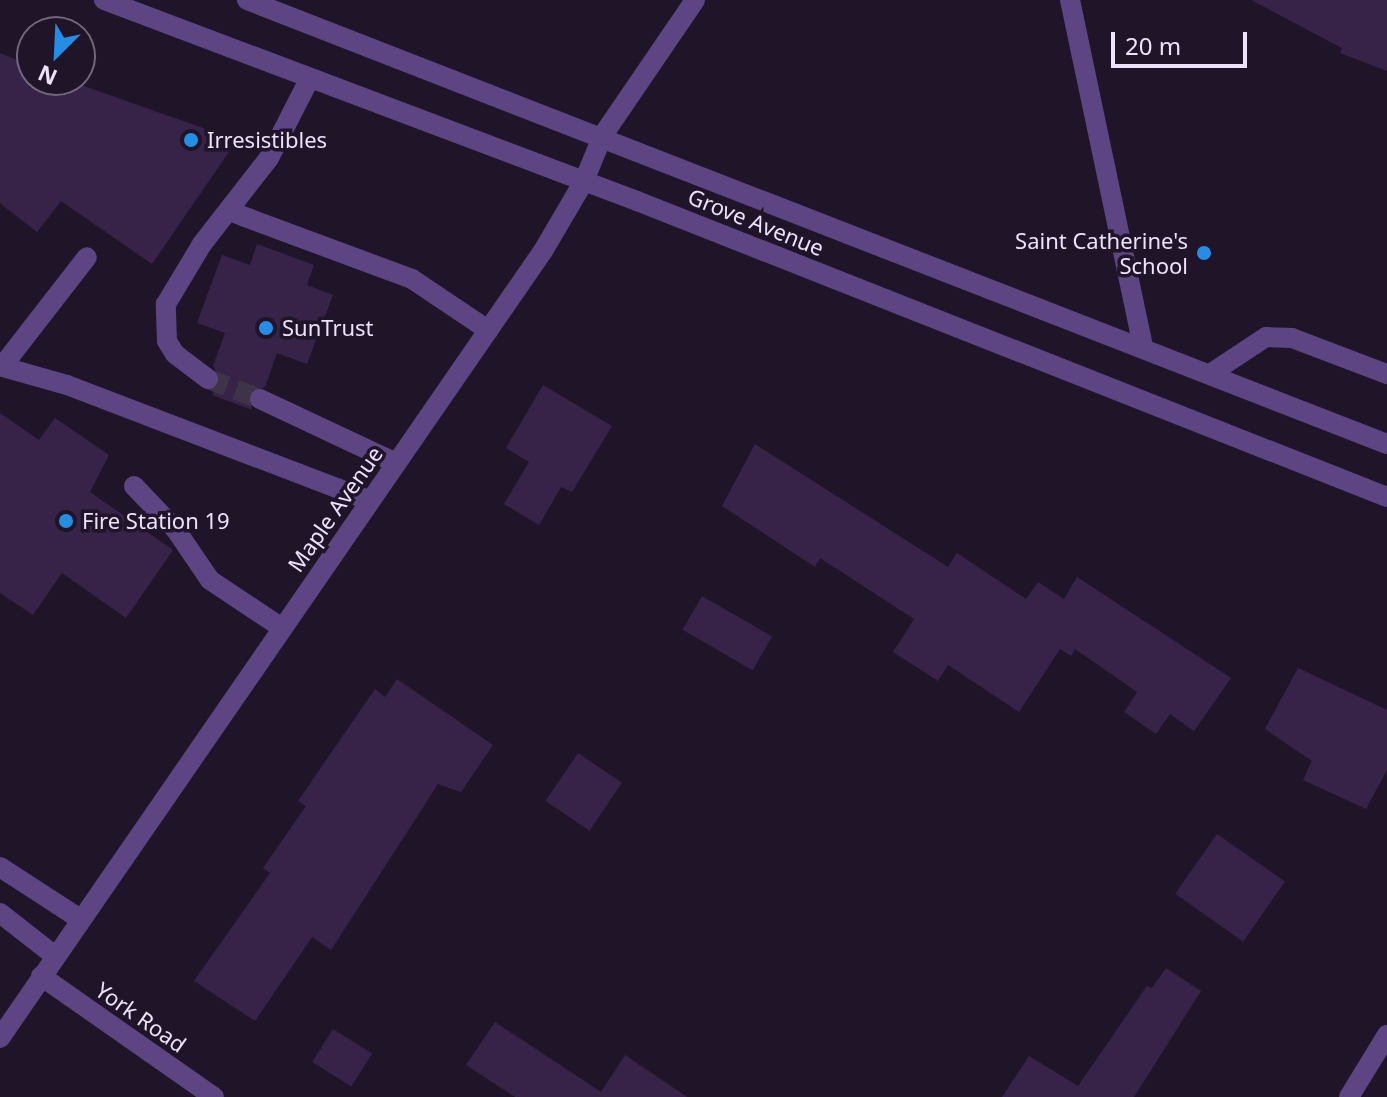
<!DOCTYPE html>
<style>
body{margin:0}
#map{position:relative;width:1387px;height:1097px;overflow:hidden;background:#201429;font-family:"Noto Sans",sans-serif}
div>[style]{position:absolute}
.building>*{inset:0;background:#382348;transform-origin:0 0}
.minor-tunnel>*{height:20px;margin-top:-10px;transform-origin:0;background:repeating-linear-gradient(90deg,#3f3348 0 20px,transparent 0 30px)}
.minor>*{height:20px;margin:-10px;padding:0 10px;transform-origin:10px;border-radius:10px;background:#5d4583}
.dots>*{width:22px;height:22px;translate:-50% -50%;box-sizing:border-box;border:4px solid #201429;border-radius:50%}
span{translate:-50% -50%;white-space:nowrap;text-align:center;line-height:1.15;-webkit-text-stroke:7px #201429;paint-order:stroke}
.poi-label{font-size:22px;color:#ede1fb}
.left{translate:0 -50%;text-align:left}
.right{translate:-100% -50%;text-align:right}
.street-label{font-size:22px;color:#ede1fb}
.north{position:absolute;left:16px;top:16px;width:80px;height:80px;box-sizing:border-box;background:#201429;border:2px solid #72667d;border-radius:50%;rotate:204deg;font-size:22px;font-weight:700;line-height:32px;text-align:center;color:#ede1fb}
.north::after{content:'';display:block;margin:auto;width:28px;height:36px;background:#248de4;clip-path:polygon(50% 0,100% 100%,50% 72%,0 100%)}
.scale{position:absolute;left:1111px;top:32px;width:136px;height:36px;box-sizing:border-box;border:4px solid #ede1fb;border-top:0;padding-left:10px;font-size:24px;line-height:28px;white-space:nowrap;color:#ede1fb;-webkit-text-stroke:6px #201429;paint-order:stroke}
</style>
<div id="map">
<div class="building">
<div style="clip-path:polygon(1251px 0,1387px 0,1387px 71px,1340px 53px,1342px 48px)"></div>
<div style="clip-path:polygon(0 53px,32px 66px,32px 80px,67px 80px,237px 140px,152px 264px,61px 201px,37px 232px,0 203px)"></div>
<div style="clip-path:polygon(257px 244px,314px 265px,307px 285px,333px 295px,307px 364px,277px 353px,265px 387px,248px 394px,252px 410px,212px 395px,221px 381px,213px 366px,225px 333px,197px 323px,222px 255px,250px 265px)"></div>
<div style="clip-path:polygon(543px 385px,612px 426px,572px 492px,561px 487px,539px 525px,504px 504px,529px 462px,506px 448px)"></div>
<div style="clip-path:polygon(0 413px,39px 440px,55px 418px,109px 455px,90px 492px,173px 550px,126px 618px,62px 573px,33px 615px,0 593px)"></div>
<div style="clip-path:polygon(755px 444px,948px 567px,957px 553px,1026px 599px,1038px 582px,1064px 599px,1077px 577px,1231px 678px,1194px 731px,1170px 714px,1156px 734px,1124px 712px,1137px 692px,1075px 649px,1071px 656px,1060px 649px,1019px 712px,948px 665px,938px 681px,893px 652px,914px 619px,820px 558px,815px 567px,722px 506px)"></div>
<div style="left:702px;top:596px;width:81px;height:39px;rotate:30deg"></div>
<div style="clip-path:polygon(1298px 668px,1387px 710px,1387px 770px,1366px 809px,1303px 780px,1312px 761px,1265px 729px)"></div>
<div style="clip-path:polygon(397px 679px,493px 745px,461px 792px,438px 784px,331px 950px,312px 937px,255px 1021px,194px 981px,270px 873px,263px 868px,306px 806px,298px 801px,375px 689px,385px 697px)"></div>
<div style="left:578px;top:753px;width:53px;height:58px;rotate:34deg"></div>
<div style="left:1217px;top:834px;width:83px;height:73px;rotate:35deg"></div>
<div style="clip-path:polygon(1166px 968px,1201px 991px,1134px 1097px,1002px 1097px,1029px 1056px,1078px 1086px,1147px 986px,1152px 988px)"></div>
<div style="clip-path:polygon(495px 1022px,601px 1092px,625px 1055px,687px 1097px,515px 1097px,466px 1065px)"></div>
<div style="left:333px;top:1029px;width:46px;height:39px;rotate:32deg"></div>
</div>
<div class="minor-tunnel">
<div style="left:208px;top:379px;width:56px;rotate:21deg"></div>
</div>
<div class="minor">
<div style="left:104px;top:0;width:570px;rotate:20.66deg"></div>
<div style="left:637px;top:201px;width:806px;rotate:21.54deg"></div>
<div style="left:247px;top:0;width:1223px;rotate:21.28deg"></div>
<div style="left:1070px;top:0;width:355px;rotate:78.1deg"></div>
<div style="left:229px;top:211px;width:195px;rotate:20.4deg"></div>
<div style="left:412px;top:279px;width:92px;rotate:33.9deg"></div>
<div style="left:4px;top:364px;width:135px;rotate:-52.2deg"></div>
<div style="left:0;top:366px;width:70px;rotate:15.8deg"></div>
<div style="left:67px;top:385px;width:324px;rotate:20.9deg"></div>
<div style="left:1210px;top:374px;width:67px;rotate:-33.5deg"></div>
<div style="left:1266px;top:337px;width:26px;rotate:2deg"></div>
<div style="left:1292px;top:338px;width:102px;rotate:20.8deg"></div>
<div style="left:208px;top:379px;width:41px;rotate:-142.9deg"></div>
<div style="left:175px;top:354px;width:15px;rotate:-122deg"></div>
<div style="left:167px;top:341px;width:37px;rotate:-92deg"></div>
<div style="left:166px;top:304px;width:70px;rotate:-59deg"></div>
<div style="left:202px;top:244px;width:109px;rotate:-52.1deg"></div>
<div style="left:269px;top:158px;width:90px;rotate:-62.9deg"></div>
<div style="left:260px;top:399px;width:150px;rotate:25.2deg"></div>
<div style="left:134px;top:486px;width:61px;rotate:46.3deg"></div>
<div style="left:176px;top:530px;width:60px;rotate:55.8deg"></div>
<div style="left:210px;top:580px;width:87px;rotate:33.7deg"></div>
<div style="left:0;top:867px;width:95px;rotate:33deg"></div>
<div style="left:0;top:913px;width:70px;rotate:38deg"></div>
<div style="left:41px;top:976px;width:211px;rotate:35deg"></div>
<div style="left:0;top:1038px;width:956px;rotate:-55.4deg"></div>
<div style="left:543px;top:251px;width:81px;rotate:-59.6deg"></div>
<div style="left:584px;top:181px;width:50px;rotate:-67.6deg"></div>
<div style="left:603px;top:135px;width:163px;rotate:-55.7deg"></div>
<div style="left:1349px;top:1097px;width:73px;rotate:-58.5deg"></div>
</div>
<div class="dots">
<div style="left:191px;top:140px;background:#248de4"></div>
<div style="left:1204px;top:253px;background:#248de4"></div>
<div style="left:266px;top:328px;background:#248de4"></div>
<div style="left:66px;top:521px;background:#248de4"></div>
</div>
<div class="poi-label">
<span class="left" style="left:207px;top:140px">Irresistibles</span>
<span class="right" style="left:1188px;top:253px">Saint Catherine's<br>School</span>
<span class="left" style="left:282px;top:328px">SunTrust</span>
<span class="left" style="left:82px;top:521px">Fire Station 19</span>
</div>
<div class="street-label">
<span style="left:756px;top:222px;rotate:22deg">Grove Avenue</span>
<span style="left:335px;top:509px;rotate:-55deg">Maple Avenue</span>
<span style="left:141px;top:1017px;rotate:35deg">York Road</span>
</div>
<div class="north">N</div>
<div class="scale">20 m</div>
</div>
